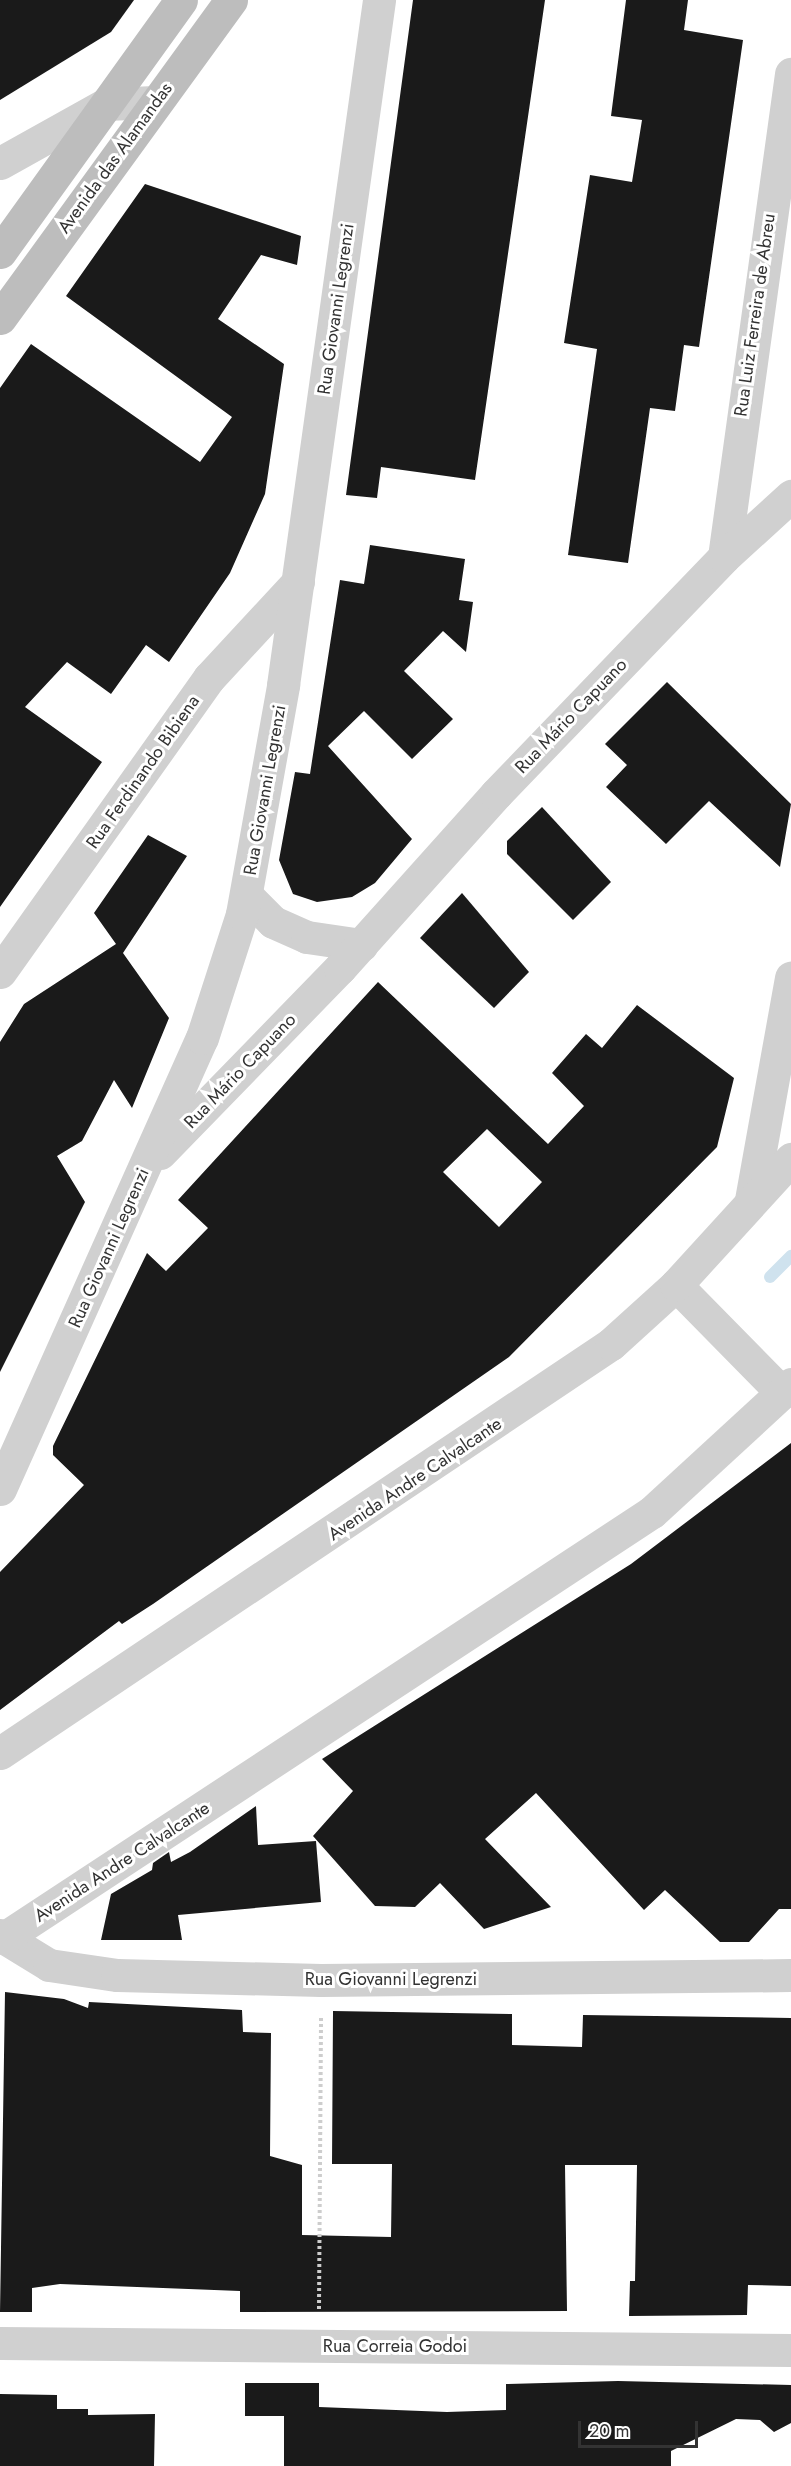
<!DOCTYPE html>
<meta charset="utf-8">
<style>
body{margin:0}
#map{position:relative;width:791px;height:2466px;overflow:hidden;background:#fff;font-family:Jost,sans-serif}
div>[style]{position:absolute}
.stream>*{height:12px;margin:-6px;padding:0 6px;transform-origin:6px;border-radius:6px;background:#cfe2ee}
.building>*{inset:0;background:#1a1a1a}
.path>*{height:4px;margin-top:-2px;transform-origin:0;background:repeating-linear-gradient(90deg,#cdcdcd 0 3px,transparent 0 6px)}
.street>*{height:33px;margin:-16.5px;padding:0 16.5px;transform-origin:16.5px;border-radius:16.5px;background:#d0d0d0}
.secondary>*{height:33px;margin:-16.5px;padding:0 16.5px;transform-origin:16.5px;border-radius:16.5px;background:#bdbdbd}
span{translate:-50% -50%;white-space:nowrap;text-align:center;line-height:1.15;-webkit-text-stroke:6px #fff;paint-order:stroke}
.street-label{font-size:18px;color:#333}
.scale{position:absolute;left:578px;top:2421px;width:120px;height:27px;box-sizing:border-box;border:3px solid #333;border-top:0;padding-left:8px;font-size:18px;line-height:21px;white-space:nowrap;color:#333;-webkit-text-stroke:4px #fff;paint-order:stroke}
</style>
<div id="map">
<div class="stream">
<div style="left:770px;top:1277px;width:30px;rotate:-45deg"></div>
</div>
<div class="building">
<div style="clip-path:polygon(0 0,134px 0,111px 32px,0 100px)"></div>
<div style="clip-path:polygon(413px 0,545px 0,475px 480px,381px 467px,377px 498px,346px 495px)"></div>
<div style="clip-path:polygon(626px 0,688px 0,684px 30px,743px 40px,699px 347px,684px 345px,675px 411px,650px 408px,628px 563px,568px 555px,597px 349px,564px 343px,590px 175px,632px 182px,642px 120px,611px 116px)"></div>
<div style="clip-path:polygon(145px 184px,301px 236px,297px 265px,261px 255px,218px 319px,284px 364px,265px 494px,230px 573px,169px 662px,146px 645px,111px 694px,67px 662px,25px 707px,102px 762px,0 907px,0 388px,31px 344px,200px 462px,232px 417px,66px 296px)"></div>
<div style="clip-path:polygon(370px 545px,465px 559px,459px 600px,473px 602px,466px 652px,443px 631px,404px 671px,453px 719px,412px 759px,364px 711px,328px 746px,412px 839px,375px 883px,352px 897px,317px 902px,293px 894px,279px 860px,295px 772px,310px 774px,340px 580px,364px 584px)"></div>
<div style="clip-path:polygon(667px 682px,791px 804px,780px 867px,709px 801px,666px 844px,606px 787px,627px 765px,605px 744px)"></div>
<div style="clip-path:polygon(542px 807px,611px 882px,573px 920px,507px 854px,507px 841px)"></div>
<div style="clip-path:polygon(148px 835px,187px 856px,123px 953px,169px 1018px,132px 1108px,114px 1080px,82px 1141px,57px 1156px,85px 1202px,0 1372px,0 1042px,24px 1004px,116px 944px,94px 913px)"></div>
<div style="clip-path:polygon(462px 893px,529px 972px,494px 1008px,420px 938px)"></div>
<div style="clip-path:polygon(evenodd,378px 982px,548px 1144px,584px 1106px,552px 1073px,586px 1034px,602px 1048px,637px 1005px,734px 1078px,717px 1147px,509px 1357px,153px 1604px,122px 1624px,119px 1621px,0 1710px,0 1572px,84px 1485px,53px 1455px,53px 1446px,147px 1253px,166px 1271px,208px 1228px,178px 1200px,378px 982px,487px 1129px,542px 1182px,499px 1227px,443px 1172px,487px 1129px)"></div>
<div style="clip-path:polygon(791px 1443px,791px 1909px,779px 1909px,749px 1942px,720px 1942px,665px 1890px,644px 1910px,536px 1793px,485px 1839px,551px 1907px,484px 1929px,440px 1883px,415px 1907px,375px 1906px,313px 1836px,353px 1791px,322px 1759px,631px 1564px)"></div>
<div style="clip-path:polygon(256px 1806px,258px 1845px,316px 1841px,321px 1902px,178px 1915px,182px 1940px,101px 1940px,111px 1894px,152px 1870px,153px 1863px,169px 1852px,171px 1862px,190px 1852px)"></div>
<div style="clip-path:polygon(5px 1992px,64px 1999px,88px 2008px,89px 2002px,242px 2010px,243px 2032px,271px 2033px,270px 2156px,302px 2165px,302px 2235px,391px 2237px,392px 2164px,332px 2164px,333px 2011px,512px 2014px,512px 2045px,582px 2047px,583px 2015px,791px 2018px,791px 2286px,748px 2285px,747px 2315px,629px 2316px,630px 2281px,635px 2281px,637px 2165px,565px 2165px,567px 2311px,240px 2312px,240px 2291px,60px 2284px,32px 2288px,32px 2312px,0 2312px)"></div>
<div style="clip-path:polygon(618px 2381px,791px 2385px,791px 2423px,774px 2432px,760px 2420px,736px 2419px,671px 2451px,671px 2466px,284px 2466px,284px 2416px,245px 2416px,245px 2383px,319px 2383px,319px 2407px,447px 2412px,506px 2410px,506px 2384px)"></div>
<div style="clip-path:polygon(0 2394px,57px 2395px,57px 2409px,88px 2409px,88px 2415px,155px 2414px,154px 2466px,0 2466px)"></div>
</div>
<div class="path">
<div style="left:319px;top:2309px;width:292px;rotate:-89.6deg"></div>
</div>
<div class="street">
<div style="left:0;top:163px;width:121px;rotate:-29.1deg"></div>
<div style="left:106px;top:104px;width:49px;rotate:-2.3deg"></div>
<div style="left:724px;top:557px;width:488px;rotate:-82.1deg"></div>
<div style="left:246px;top:895px;width:38px;rotate:45deg"></div>
<div style="left:273px;top:922px;width:37px;rotate:24deg"></div>
<div style="left:307px;top:937px;width:55px;rotate:8.4deg"></div>
<div style="left:0;top:972px;width:361px;rotate:-54.6deg"></div>
<div style="left:209px;top:678px;width:131px;rotate:-47.2deg"></div>
<div style="left:160px;top:1153px;width:258px;rotate:-45.8deg"></div>
<div style="left:340px;top:968px;width:234px;rotate:-48.1deg"></div>
<div style="left:496px;top:794px;width:329px;rotate:-46.1deg"></div>
<div style="left:724px;top:557px;width:91px;rotate:-42.3deg"></div>
<div style="left:751px;top:1200px;width:226px;rotate:-79.8deg"></div>
<div style="left:676px;top:1285px;width:151px;rotate:45.5deg"></div>
<div style="left:0;top:1489px;width:494px;rotate:-65.9deg"></div>
<div style="left:202px;top:1038px;width:130px;rotate:-72.1deg"></div>
<div style="left:242px;top:914px;width:233px;rotate:-79.8deg"></div>
<div style="left:283px;top:685px;width:692px;rotate:-82.02deg"></div>
<div style="left:0;top:1753px;width:735px;rotate:-33.8deg"></div>
<div style="left:611px;top:1344px;width:88px;rotate:-42.2deg"></div>
<div style="left:676px;top:1285px;width:171px;rotate:-47.6deg"></div>
<div style="left:0;top:1935px;width:57px;rotate:31.5deg"></div>
<div style="left:49px;top:1965px;width:69px;rotate:8.4deg"></div>
<div style="left:117px;top:1975px;width:204px;rotate:1.4deg"></div>
<div style="left:321px;top:1980px;width:470px;rotate:-0.6deg"></div>
<div style="left:4px;top:1938px;width:775px;rotate:-33.32deg"></div>
<div style="left:652px;top:1512px;width:189px;rotate:-42.6deg"></div>
<div style="left:0;top:2343px;width:791px;rotate:0.51deg"></div>
</div>
<div class="secondary">
<div style="left:0;top:252px;width:310px;rotate:-54.3deg"></div>
<div style="left:0;top:318px;width:393px;rotate:-54deg"></div>
</div>
<div class="street-label">
<span style="left:115px;top:158px;rotate:-54deg">Avenida das Alamandas</span>
<span style="left:336px;top:309px;rotate:-82deg">Rua Giovanni Legrenzi</span>
<span style="left:755px;top:315px;rotate:-82deg">Rua Luiz Ferreira de Abreu</span>
<span style="left:571px;top:716px;rotate:-46deg">Rua Mário Capuano</span>
<span style="left:143px;top:772px;rotate:-55deg">Rua Ferdinando Bibiena</span>
<span style="left:265px;top:790px;rotate:-80deg">Rua Giovanni Legrenzi</span>
<span style="left:240px;top:1071px;rotate:-46deg">Rua Mário Capuano</span>
<span style="left:109px;top:1248px;rotate:-66deg">Rua Giovanni Legrenzi</span>
<span style="left:415px;top:1479px;rotate:-34deg">Avenida Andre Calvalcante</span>
<span style="left:122px;top:1862px;rotate:-33deg">Avenida Andre Calvalcante</span>
<span style="left:391px;top:1979px">Rua Giovanni Legrenzi</span>
<span style="left:395px;top:2346px">Rua Correia Godoi</span>
</div>
<div class="scale">20 m</div>
</div>
